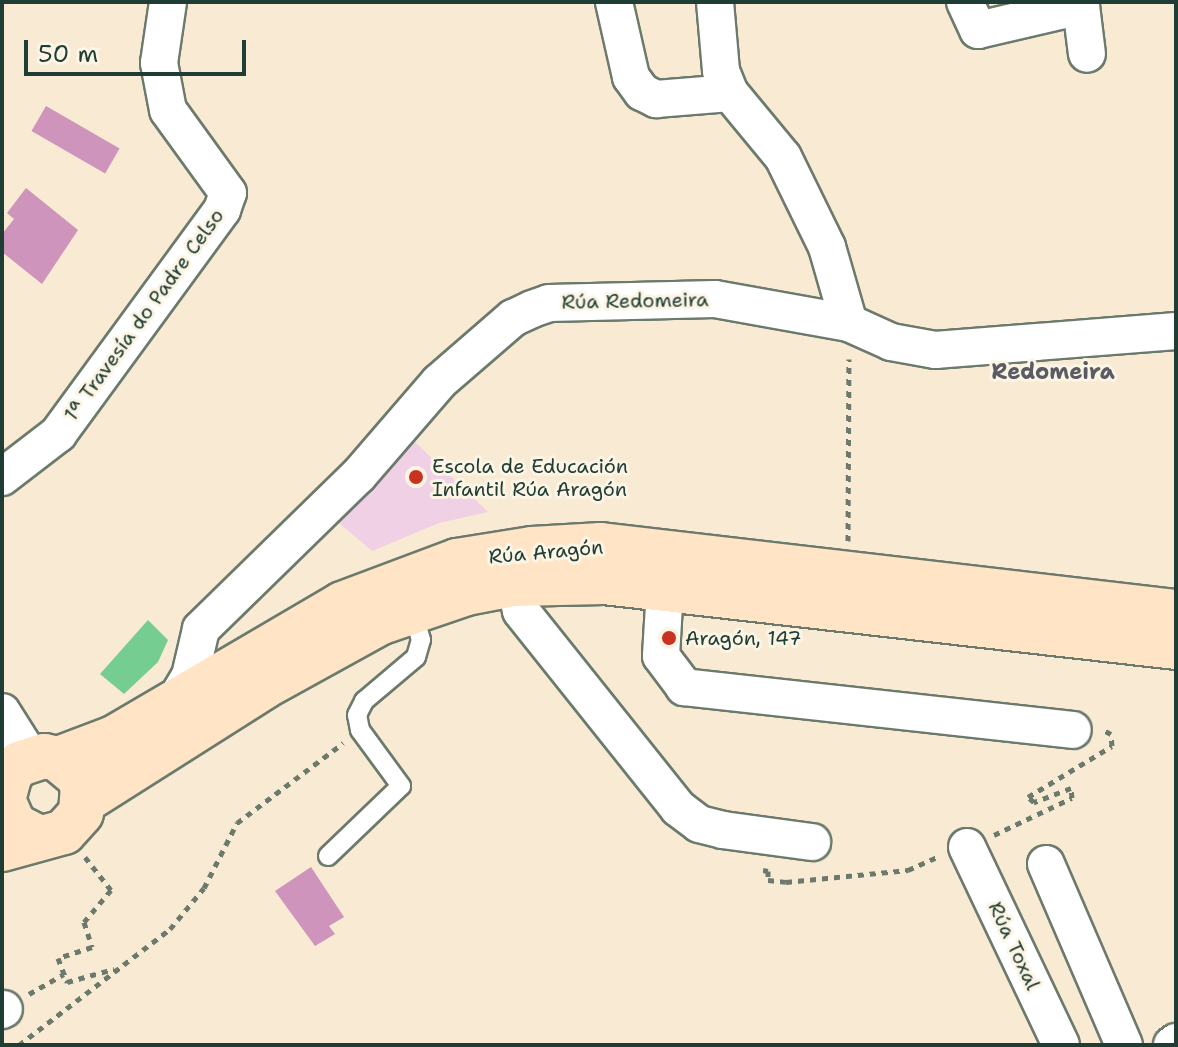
<!DOCTYPE html>
<meta charset="utf-8">
<style>
body{margin:0}
#map{position:relative;width:1178px;height:1047px;overflow:hidden;background:#f8ead3;font-family:"Shantell Sans",sans-serif}
div>[style]{position:absolute}
.built>*{inset:0;background:#f0d0e4}
.green>*{inset:0;background:#75cd92}
.building>*{inset:0;background:#ce94bb;transform-origin:0 0}
.path>*{height:5px;margin-top:-2.5px;transform-origin:0;background:repeating-linear-gradient(90deg,#6b7a6c 0 6px,transparent 0 12px)}
.roads{filter:drop-shadow(2px 0 #6b7a6c) drop-shadow(-2px 0 #6b7a6c) drop-shadow(0 2px #6b7a6c) drop-shadow(0 -2px #6b7a6c)}
.service>*{height:18px;margin:-9px;padding:0 9px;transform-origin:9px;border-radius:9px;background:#fff}
.minor>*{height:36px;margin:-18px;padding:0 18px;transform-origin:18px;border-radius:18px;background:#fff}
.secondary>*{height:44px;margin:-22px;padding:0 22px;transform-origin:22px;border-radius:22px;background:#ffe4c6}
.dots>*{width:22px;height:22px;translate:-50% -50%;box-sizing:border-box;border:4px solid #fcf5e5;border-radius:50%}
span{translate:-50% -50%;white-space:nowrap;text-align:center;line-height:1.15;-webkit-text-stroke:6px #fcf5e5;paint-order:stroke}
.street-label{font-size:20px;color:#1f3d34}
.poi-label{font-size:20px;color:#1f3d34}
.left{translate:0 -50%;text-align:left}
.neighbourhood-label{font-size:22px;color:#5c5b63;font-weight:700}
.frame{position:absolute;inset:0;border:4px solid #1f3d34;pointer-events:none}
.scale{position:absolute;left:24px;top:40px;width:222px;height:36px;box-sizing:border-box;border:4px solid #1f3d34;border-top:0;padding-left:10px;font-size:24px;line-height:28px;white-space:nowrap;color:#1f3d34;-webkit-text-stroke:6px #fcf5e5;paint-order:stroke}
</style>
<div id="map">
<div class="built">
<div style="clip-path:polygon(414px 441px,488px 512px,439px 523px,372px 551px,338px 522px)"></div>
</div>
<div class="green">
<div style="clip-path:polygon(148px 620px,168px 640px,158px 662px,124px 694px,100px 674px)"></div>
</div>
<div class="building">
<div style="left:46px;top:106px;width:85px;height:29px;rotate:30deg"></div>
<div style="clip-path:polygon(26px 188px,78px 230px,42px 284px,2px 252px,2px 234px,14px 219px,7px 213px)"></div>
<div style="clip-path:polygon(311px 867px,344px 917px,329px 926px,335px 934px,315px 946px,275px 891px)"></div>
</div>
<div class="path">
<div style="left:848px;top:541px;width:182px;rotate:-89.7deg"></div>
<div style="left:994px;top:835px;width:86px;rotate:-25.4deg"></div>
<div style="left:1072px;top:798px;width:10px;rotate:-96deg"></div>
<div style="left:1071px;top:788px;width:40px;rotate:159deg"></div>
<div style="left:1034px;top:802px;width:8px;rotate:-140deg"></div>
<div style="left:1028px;top:797px;width:98px;rotate:-31.3deg"></div>
<div style="left:1112px;top:746px;width:12px;rotate:-95deg"></div>
<div style="left:1111px;top:734px;width:7px;rotate:-153deg"></div>
<div style="left:85px;top:857px;width:42px;rotate:51.8deg"></div>
<div style="left:111px;top:890px;width:42px;rotate:130.2deg"></div>
<div style="left:84px;top:922px;width:26px;rotate:72deg"></div>
<div style="left:92px;top:947px;width:36px;rotate:162deg"></div>
<div style="left:58px;top:958px;width:26px;rotate:69deg"></div>
<div style="left:67px;top:982px;width:49px;rotate:-15.5deg"></div>
<div style="left:763px;top:870px;width:5px;rotate:11deg"></div>
<div style="left:768px;top:871px;width:9px;rotate:90deg"></div>
<div style="left:768px;top:880px;width:18px;rotate:6deg"></div>
<div style="left:786px;top:882px;width:123px;rotate:-5.6deg"></div>
<div style="left:908px;top:870px;width:32px;rotate:-24deg"></div>
<div style="left:29px;top:994px;width:40px;rotate:-29.7deg"></div>
<div style="left:19px;top:1045px;width:190px;rotate:-37.5deg"></div>
<div style="left:170px;top:929px;width:53px;rotate:-50.3deg"></div>
<div style="left:204px;top:888px;width:73px;rotate:-63.1deg"></div>
<div style="left:237px;top:823px;width:133px;rotate:-37deg"></div>
</div>
<div class="roads">
<div class="service">
<div style="left:328px;top:856px;width:101px;rotate:-43.8deg"></div>
<div style="left:401px;top:786px;width:69px;rotate:-126.2deg"></div>
<div style="left:360px;top:730px;width:15px;rotate:-101deg"></div>
<div style="left:357px;top:715px;width:16px;rotate:-63deg"></div>
<div style="left:364px;top:701px;width:68px;rotate:-40.2deg"></div>
<div style="left:416px;top:657px;width:18px;rotate:-74deg"></div>
<div style="left:421px;top:640px;width:29px;rotate:-106deg"></div>
</div>
<div class="minor">
<div style="left:614px;top:2px;width:77px;rotate:77.2deg"></div>
<div style="left:631px;top:77px;width:19px;rotate:54deg"></div>
<div style="left:642px;top:92px;width:16px;rotate:27deg"></div>
<div style="left:656px;top:99px;width:74px;rotate:-4.6deg"></div>
<div style="left:715px;top:2px;width:69px;rotate:85deg"></div>
<div style="left:721px;top:71px;width:24px;rotate:68deg"></div>
<div style="left:730px;top:93px;width:83px;rotate:50.4deg"></div>
<div style="left:783px;top:157px;width:100px;rotate:63.9deg"></div>
<div style="left:827px;top:247px;width:79px;rotate:73.9deg"></div>
<div style="left:965px;top:2px;width:31px;rotate:65deg"></div>
<div style="left:978px;top:30px;width:106px;rotate:-13.1deg"></div>
<div style="left:1081px;top:6px;width:48px;rotate:82.9deg"></div>
<div style="left:2px;top:477px;width:71px;rotate:-37.5deg"></div>
<div style="left:58px;top:434px;width:278px;rotate:-53.8deg"></div>
<div style="left:222px;top:210px;width:18px;rotate:-71deg"></div>
<div style="left:228px;top:193px;width:102px;rotate:-125.9deg"></div>
<div style="left:168px;top:110px;width:48px;rotate:-100.8deg"></div>
<div style="left:159px;top:63px;width:62px;rotate:-81.6deg"></div>
<div style="left:514px;top:584px;width:28px;rotate:75deg"></div>
<div style="left:521px;top:611px;width:252px;rotate:51.4deg"></div>
<div style="left:678px;top:808px;width:26px;rotate:37deg"></div>
<div style="left:699px;top:824px;width:25px;rotate:14deg"></div>
<div style="left:723px;top:830px;width:90px;rotate:7.7deg"></div>
<div style="left:665px;top:588px;width:68px;rotate:93.4deg"></div>
<div style="left:661px;top:656px;width:39px;rotate:53deg"></div>
<div style="left:684px;top:687px;width:391px;rotate:6.3deg"></div>
<div style="left:175px;top:701px;width:29px;rotate:-59deg"></div>
<div style="left:190px;top:676px;width:48px;rotate:-76.8deg"></div>
<div style="left:201px;top:629px;width:219px;rotate:-44.3deg"></div>
<div style="left:358px;top:476px;width:124px;rotate:-49.2deg"></div>
<div style="left:439px;top:382px;width:98px;rotate:-40.9deg"></div>
<div style="left:513px;top:318px;width:21px;rotate:-25deg"></div>
<div style="left:532px;top:309px;width:18px;rotate:-19deg"></div>
<div style="left:549px;top:303px;width:166px;rotate:-1.4deg"></div>
<div style="left:715px;top:299px;width:136px;rotate:10.2deg"></div>
<div style="left:849px;top:323px;width:46px;rotate:24.3deg"></div>
<div style="left:891px;top:342px;width:45px;rotate:10.3deg"></div>
<div style="left:935px;top:350px;width:242px;rotate:-4.5deg"></div>
<div style="left:2px;top:712px;width:54px;rotate:57.8deg"></div>
<div style="left:967px;top:847px;width:219px;rotate:64.6deg"></div>
<div style="left:1046px;top:864px;width:197px;rotate:66.7deg"></div>
<div style="left:2px;top:1010px;width:2px;rotate:-27deg"></div>
<div style="left:1172px;top:1045px;width:5px;rotate:-37deg"></div>
</div>
<div class="secondary">
<div style="left:58px;top:759px;width:60px;rotate:-20.6deg"></div>
<div style="left:114px;top:738px;width:264px;rotate:-30.4deg"></div>
<div style="left:342px;top:604px;width:123px;rotate:-20.5deg"></div>
<div style="left:457px;top:561px;width:76px;rotate:-9.1deg"></div>
<div style="left:532px;top:549px;width:69px;rotate:-3.3deg"></div>
<div style="left:601px;top:545px;width:579px;rotate:6.65deg"></div>
<div style="left:84px;top:801px;width:214px;rotate:-32.4deg"></div>
<div style="left:265px;top:686px;width:130px;rotate:-28.9deg"></div>
<div style="left:379px;top:623px;width:93px;rotate:-18.8deg"></div>
<div style="left:467px;top:593px;width:48px;rotate:-10.8deg"></div>
<div style="left:514px;top:584px;width:90px;rotate:-1.3deg"></div>
<div style="left:604px;top:582px;width:576px;rotate:6.48deg"></div>
<div style="left:2px;top:849px;width:64px;rotate:-15.3deg"></div>
<div style="left:64px;top:832px;width:25px;rotate:-48deg"></div>
<div style="left:81px;top:813px;width:26px;rotate:-86deg"></div>
<div style="left:83px;top:787px;width:12px;rotate:-114deg"></div>
<div style="left:78px;top:776px;width:26px;rotate:-140deg"></div>
<div style="left:58px;top:759px;width:14px;rotate:-168deg"></div>
<div style="left:44px;top:756px;width:26px;rotate:162deg"></div>
<div style="left:19px;top:764px;width:13px;rotate:132deg"></div>
<div style="left:10px;top:774px;width:27px;rotate:105deg"></div>
<div style="left:3px;top:800px;width:27px;rotate:66deg"></div>
<div style="left:14px;top:825px;width:27px;rotate:27deg"></div>
</div>
</div>
<div class="dots">
<div style="left:416px;top:477px;background:#c8321e"></div>
<div style="left:669px;top:638px;background:#c8321e"></div>
</div>
<div class="street-label">
<span style="left:635px;top:301px;rotate:-1deg">Rúa Redomeira</span>
<span style="left:144px;top:315px;rotate:-54deg">1ª Travesía do Padre Celso</span>
<span style="left:546px;top:552px;rotate:-5deg">Rúa Aragón</span>
<span style="left:1014px;top:946px;rotate:65deg">Rúa Toxal</span>
</div>
<div class="poi-label">
<span class="left" style="left:432px;top:478px">Escola de Educación<br>Infantil Rúa Aragón</span>
<span class="left" style="left:685px;top:638px">Aragón, 147</span>
</div>
<div class="neighbourhood-label">
<span style="left:1053px;top:372px">Redomeira</span>
</div>
<div class="frame"></div>
<div class="scale">50 m</div>
</div>
